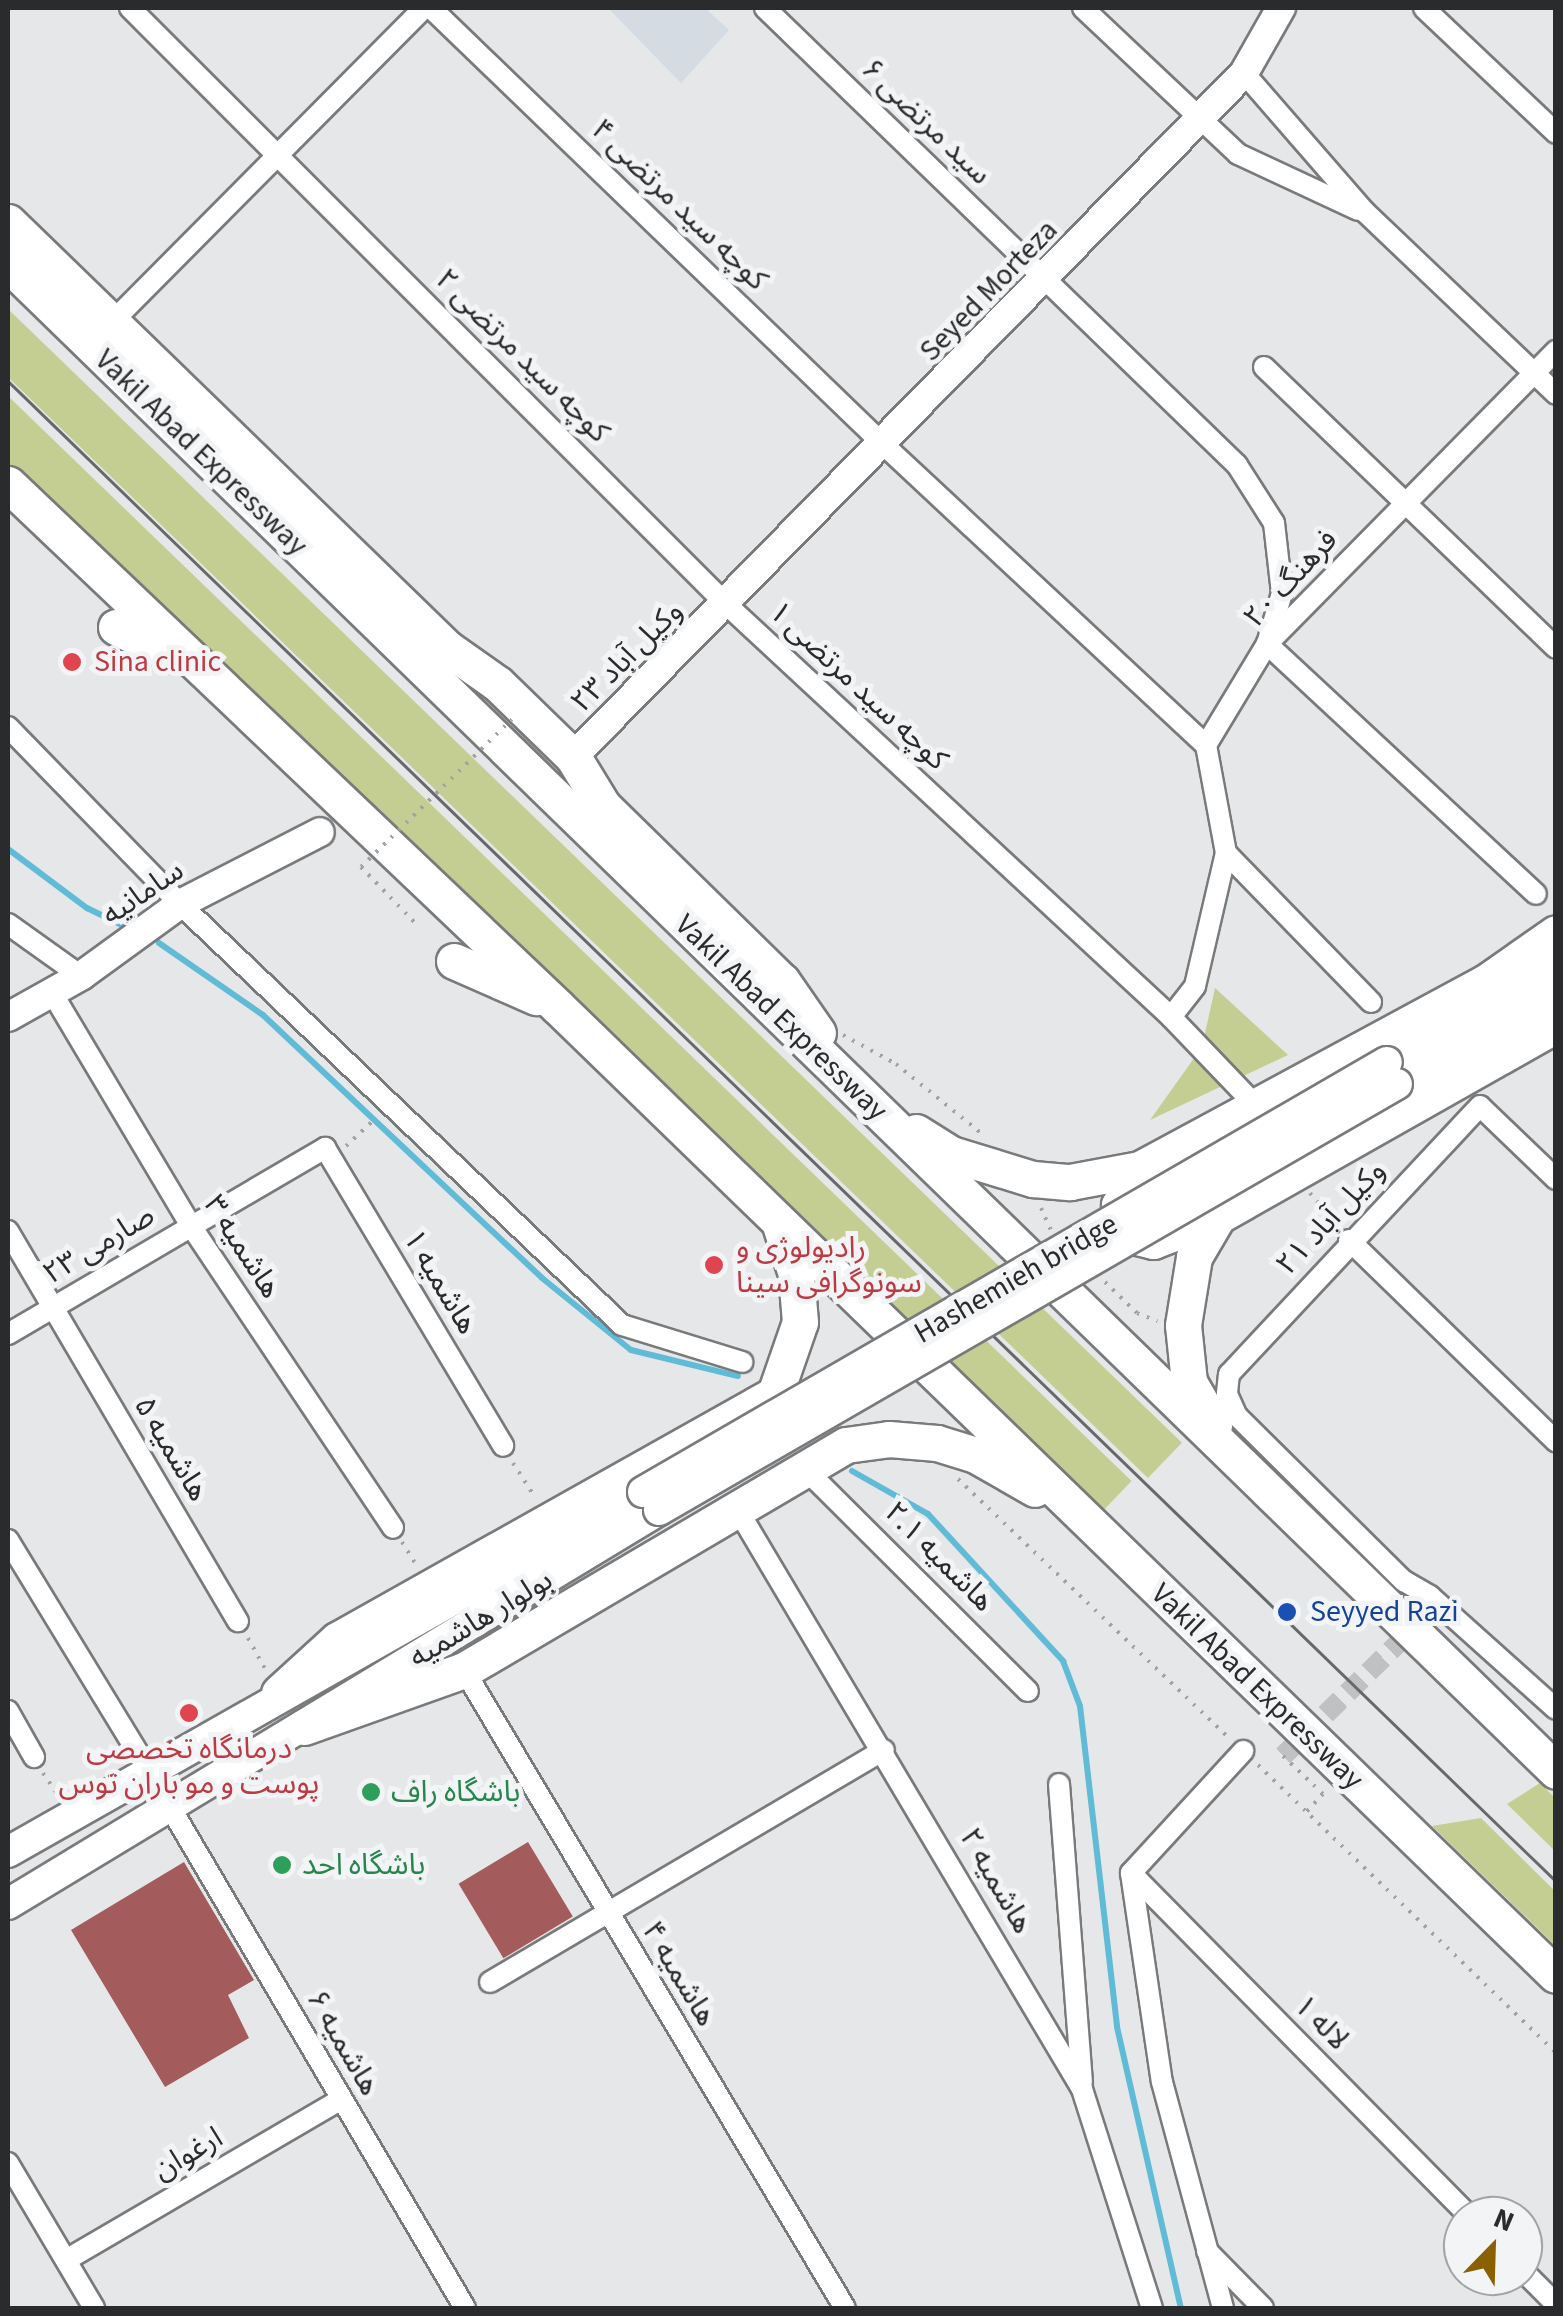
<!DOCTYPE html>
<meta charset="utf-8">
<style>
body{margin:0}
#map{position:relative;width:1563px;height:2316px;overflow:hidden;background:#e5e7e9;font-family:"Source Sans 3","Noto Sans Arabic",sans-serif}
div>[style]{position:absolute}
.built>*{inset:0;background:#d4dbe2}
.green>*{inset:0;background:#c5ce92;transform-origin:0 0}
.stream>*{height:6px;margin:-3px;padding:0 3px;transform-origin:3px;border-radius:3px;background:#60bbd6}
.building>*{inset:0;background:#a35b5b;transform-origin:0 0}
.street-tunnel>*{height:20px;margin-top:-10px;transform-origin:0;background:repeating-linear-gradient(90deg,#c0c1c3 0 20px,transparent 0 30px)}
.path>*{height:4px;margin-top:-2px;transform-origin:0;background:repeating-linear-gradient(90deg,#a0a2a4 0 2.5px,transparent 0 10.5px)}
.roads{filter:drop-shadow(2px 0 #787a7c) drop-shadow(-2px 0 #787a7c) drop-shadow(0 2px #787a7c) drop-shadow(0 -2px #787a7c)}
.street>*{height:20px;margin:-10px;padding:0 10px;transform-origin:10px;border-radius:10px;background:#fff}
.secondary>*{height:28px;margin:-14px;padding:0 14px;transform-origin:14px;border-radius:14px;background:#fff}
.primary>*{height:30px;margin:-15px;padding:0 15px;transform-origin:15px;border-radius:15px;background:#fff}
.highway>*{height:35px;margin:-17.5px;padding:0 17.5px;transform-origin:17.5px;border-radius:17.5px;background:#fff}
.tram>*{height:2.5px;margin:-1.25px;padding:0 1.25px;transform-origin:1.25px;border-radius:1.25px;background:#67686a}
.path-bridge>*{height:4px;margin-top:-2px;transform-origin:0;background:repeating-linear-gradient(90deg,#a0a2a4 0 2.5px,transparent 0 10.5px)}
.bridges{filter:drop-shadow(2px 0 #787a7c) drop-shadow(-2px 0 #787a7c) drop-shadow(0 2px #787a7c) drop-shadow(0 -2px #787a7c)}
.primary-bridge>*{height:30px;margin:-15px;padding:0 15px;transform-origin:15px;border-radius:15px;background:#fff}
.dots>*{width:28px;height:28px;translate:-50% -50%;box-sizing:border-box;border:5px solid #f2f4f6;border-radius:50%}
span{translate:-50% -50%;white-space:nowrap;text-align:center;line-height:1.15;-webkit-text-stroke:10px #f2f4f6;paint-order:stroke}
.street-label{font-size:30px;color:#2a2b2c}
.health-label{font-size:30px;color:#be3a42}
.left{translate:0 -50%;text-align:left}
.transit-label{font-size:30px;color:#164399}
.leisure-label{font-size:30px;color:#27864d}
.frame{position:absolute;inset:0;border:10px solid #2a2b2c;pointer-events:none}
.north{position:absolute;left:1443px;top:2196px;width:100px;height:100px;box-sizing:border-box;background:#f2f4f6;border:2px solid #a2a4a5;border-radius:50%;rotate:23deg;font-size:28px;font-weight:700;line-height:40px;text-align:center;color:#2a2b2c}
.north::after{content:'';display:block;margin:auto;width:35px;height:45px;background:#896100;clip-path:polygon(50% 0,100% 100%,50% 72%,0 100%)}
</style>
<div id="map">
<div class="built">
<div style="clip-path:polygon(608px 8px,705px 8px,729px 30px,681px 83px)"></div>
</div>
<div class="green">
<div style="left:8px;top:309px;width:1632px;height:49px;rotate:44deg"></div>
<div style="left:8px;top:396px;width:1562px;height:50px;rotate:44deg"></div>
<div style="clip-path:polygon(1215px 988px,1288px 1055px,1150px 1120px,1202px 1047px)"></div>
<div style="clip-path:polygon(1540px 1783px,1555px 1798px,1555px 1851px,1507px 1804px)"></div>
<div style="clip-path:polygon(1481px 1818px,1555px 1891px,1555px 1945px,1432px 1826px)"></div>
</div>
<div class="stream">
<div style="left:8px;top:849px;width:99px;rotate:36.8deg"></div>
<div style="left:87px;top:908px;width:50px;rotate:26.1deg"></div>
<div style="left:159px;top:943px;width:126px;rotate:34.7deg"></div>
<div style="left:263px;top:1015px;width:383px;rotate:43.3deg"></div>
<div style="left:542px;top:1278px;width:114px;rotate:39deg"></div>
<div style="left:631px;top:1350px;width:110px;rotate:13.7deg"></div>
<div style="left:852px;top:1471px;width:87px;rotate:29.5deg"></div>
<div style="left:928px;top:1514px;width:200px;rotate:47.4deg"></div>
<div style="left:1063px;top:1661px;width:48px;rotate:69.3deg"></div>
<div style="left:1080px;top:1706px;width:323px;rotate:83.4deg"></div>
<div style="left:1117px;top:2027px;width:288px;rotate:77.2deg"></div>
</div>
<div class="building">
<div style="left:528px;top:1842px;width:87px;height:81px;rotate:59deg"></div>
<div style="clip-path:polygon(184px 1862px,254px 1980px,228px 1995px,249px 2038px,165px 2087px,71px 1930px)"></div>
</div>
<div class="street-tunnel">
<div style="left:1283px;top:1756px;width:189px;rotate:-44.4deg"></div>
</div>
<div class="path">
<div style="left:361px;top:867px;width:83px;rotate:46deg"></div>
<div style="left:843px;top:1035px;width:60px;rotate:28.7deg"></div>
<div style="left:896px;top:1064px;width:109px;rotate:39.1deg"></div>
<div style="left:346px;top:1146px;width:41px;rotate:-43deg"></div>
<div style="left:1310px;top:1193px;width:40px;rotate:50deg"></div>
<div style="left:1041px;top:1208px;width:24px;rotate:66deg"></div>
<div style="left:1105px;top:1282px;width:45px;rotate:44.1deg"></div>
<div style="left:1137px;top:1313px;width:22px;rotate:22deg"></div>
<div style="left:513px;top:1463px;width:40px;rotate:57.1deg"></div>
<div style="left:958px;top:1479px;width:375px;rotate:43.7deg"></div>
<div style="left:402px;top:1542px;width:26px;rotate:58deg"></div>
<div style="left:248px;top:1638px;width:35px;rotate:61deg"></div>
<div style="left:1283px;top:1756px;width:55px;rotate:43.5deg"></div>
<div style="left:1323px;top:1794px;width:25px;rotate:133deg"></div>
<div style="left:1258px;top:1765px;width:414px;rotate:44deg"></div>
<div style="left:43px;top:1773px;width:25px;rotate:56deg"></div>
</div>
<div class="roads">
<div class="street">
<div style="left:130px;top:8px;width:843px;rotate:45deg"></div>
<div style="left:726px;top:604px;width:607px;rotate:42.86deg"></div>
<div style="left:1171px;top:1017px;width:122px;rotate:46.3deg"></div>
<div style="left:431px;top:8px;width:631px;rotate:43.97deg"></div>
<div style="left:885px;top:446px;width:439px;rotate:43deg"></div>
<div style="left:765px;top:8px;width:657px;rotate:44.07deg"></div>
<div style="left:1237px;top:465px;width:69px;rotate:57.5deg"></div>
<div style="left:1274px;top:523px;width:70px;rotate:83.5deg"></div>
<div style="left:1282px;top:593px;width:53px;rotate:106.4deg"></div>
<div style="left:1267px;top:644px;width:367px;rotate:42.9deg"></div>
<div style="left:1083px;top:8px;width:213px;rotate:43.3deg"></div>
<div style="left:1238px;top:154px;width:132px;rotate:25deg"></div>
<div style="left:1424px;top:8px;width:182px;rotate:43.4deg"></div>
<div style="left:1244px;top:73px;width:184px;rotate:49deg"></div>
<div style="left:1365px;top:212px;width:264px;rotate:43.6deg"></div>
<div style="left:113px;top:321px;width:441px;rotate:-45.2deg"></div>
<div style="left:1264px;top:367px;width:405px;rotate:43.9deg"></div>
<div style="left:8px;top:727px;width:247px;rotate:45.8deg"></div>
<div style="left:180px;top:904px;width:610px;rotate:43.61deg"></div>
<div style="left:622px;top:1325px;width:126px;rotate:17.1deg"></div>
<div style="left:1226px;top:853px;width:208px;rotate:45.8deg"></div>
<div style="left:8px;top:924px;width:90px;rotate:35.5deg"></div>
<div style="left:51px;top:991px;width:274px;rotate:59.2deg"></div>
<div style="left:191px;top:1226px;width:363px;rotate:56.2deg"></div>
<div style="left:1171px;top:1017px;width:39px;rotate:-52deg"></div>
<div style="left:1195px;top:986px;width:137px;rotate:-76.9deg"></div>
<div style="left:1226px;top:853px;width:110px;rotate:-100.5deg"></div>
<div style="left:1206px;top:745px;width:118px;rotate:-58.9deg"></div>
<div style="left:1267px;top:644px;width:412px;rotate:-45.4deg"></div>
<div style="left:1556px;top:1179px;width:105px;rotate:-136.2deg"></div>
<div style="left:1480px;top:1106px;width:367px;rotate:133.1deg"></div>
<div style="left:1229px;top:1374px;width:20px;rotate:96deg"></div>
<div style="left:1227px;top:1394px;width:24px;rotate:66deg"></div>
<div style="left:1237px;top:1416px;width:235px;rotate:44.7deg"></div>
<div style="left:1404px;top:1581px;width:30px;rotate:30deg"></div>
<div style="left:1430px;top:1596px;width:169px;rotate:41.9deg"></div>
<div style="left:8px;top:1231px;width:453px;rotate:59.5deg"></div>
<div style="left:1349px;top:1240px;width:289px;rotate:44.2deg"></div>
<div style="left:8px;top:1334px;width:368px;rotate:-30.4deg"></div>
<div style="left:325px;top:1148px;width:347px;rotate:59.1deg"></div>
<div style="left:804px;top:1468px;width:316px;rotate:44.9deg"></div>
<div style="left:736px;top:1507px;width:677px;rotate:59.27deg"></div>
<div style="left:1082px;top:2089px;width:230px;rotate:72.3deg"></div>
<div style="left:8px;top:1540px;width:268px;rotate:58.6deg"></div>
<div style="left:464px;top:1670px;width:743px;rotate:59.16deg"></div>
<div style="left:8px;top:1711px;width:53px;rotate:60.5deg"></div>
<div style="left:1059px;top:1784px;width:299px;rotate:85.6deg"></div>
<div style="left:170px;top:1807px;width:581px;rotate:59.51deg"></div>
<div style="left:1131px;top:1873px;width:482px;rotate:45.4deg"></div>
<div style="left:1131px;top:1873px;width:211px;rotate:81.6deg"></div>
<div style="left:1162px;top:2082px;width:234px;rotate:74.9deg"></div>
<div style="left:1131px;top:1873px;width:166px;rotate:-47.4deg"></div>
<div style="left:490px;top:1982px;width:457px;rotate:-30.5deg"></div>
<div style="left:8px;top:2163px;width:169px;rotate:59.3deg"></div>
<div style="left:1207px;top:2251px;width:80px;rotate:45.5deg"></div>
<div style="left:66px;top:2260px;width:319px;rotate:-30.3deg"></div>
<div style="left:1523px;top:2271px;width:47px;rotate:45deg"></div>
</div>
<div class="secondary">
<div style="left:573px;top:757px;width:958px;rotate:-45.55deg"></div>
<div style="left:1244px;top:73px;width:75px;rotate:-60.4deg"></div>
<div style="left:8px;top:1017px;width:84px;rotate:-29.3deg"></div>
<div style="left:81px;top:976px;width:122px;rotate:-36deg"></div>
<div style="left:180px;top:904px;width:157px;rotate:-27.2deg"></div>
</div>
<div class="primary">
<div style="left:1387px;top:1062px;width:116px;rotate:-27.2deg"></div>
<div style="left:1490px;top:1009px;width:83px;rotate:-37.7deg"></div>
<div style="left:1397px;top:1084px;width:119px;rotate:-27.4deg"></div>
<div style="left:1503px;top:1029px;width:65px;rotate:-34.9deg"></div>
<div style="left:8px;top:1852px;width:730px;rotate:-29.55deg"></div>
<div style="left:8px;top:1904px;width:761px;rotate:-31.18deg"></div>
</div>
<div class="highway">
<div style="left:8px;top:222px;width:612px;rotate:44.14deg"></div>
<div style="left:447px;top:648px;width:62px;rotate:35.2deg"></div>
<div style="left:498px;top:684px;width:105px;rotate:44.2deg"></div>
<div style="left:573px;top:757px;width:57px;rotate:58.5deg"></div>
<div style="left:603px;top:806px;width:250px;rotate:44.4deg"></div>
<div style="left:782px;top:981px;width:63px;rotate:55.3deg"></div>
<div style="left:8px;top:264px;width:2160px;rotate:44.23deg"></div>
<div style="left:8px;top:484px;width:759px;rotate:43.56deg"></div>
<div style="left:558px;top:1007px;width:1390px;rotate:44.13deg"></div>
<div style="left:116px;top:627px;width:64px;rotate:26.2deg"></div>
<div style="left:454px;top:961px;width:90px;rotate:23.7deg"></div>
<div style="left:916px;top:1132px;width:41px;rotate:32.2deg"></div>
<div style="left:951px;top:1154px;width:86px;rotate:17deg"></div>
<div style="left:1033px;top:1179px;width:37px;rotate:5deg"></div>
<div style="left:1070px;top:1182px;width:71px;rotate:-10.5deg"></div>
<div style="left:1140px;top:1169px;width:393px;rotate:-28.4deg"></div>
<div style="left:1486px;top:982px;width:85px;rotate:-35deg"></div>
<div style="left:1140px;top:1169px;width:42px;rotate:120.3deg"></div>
<div style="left:1119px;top:1205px;width:34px;rotate:66deg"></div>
<div style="left:1133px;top:1236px;width:21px;rotate:14deg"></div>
<div style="left:1153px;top:1241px;width:70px;rotate:-21deg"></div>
<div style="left:1214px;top:1425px;width:50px;rotate:-120.2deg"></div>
<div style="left:1189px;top:1382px;width:57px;rotate:-96deg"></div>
<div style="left:1183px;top:1325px;width:69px;rotate:-80.8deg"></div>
<div style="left:1194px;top:1257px;width:48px;rotate:-59.7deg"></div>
<div style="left:1218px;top:1216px;width:388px;rotate:-29.5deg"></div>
<div style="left:279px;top:1693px;width:79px;rotate:-42.4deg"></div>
<div style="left:337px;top:1640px;width:502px;rotate:-29.32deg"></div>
<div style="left:775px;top:1394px;width:76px;rotate:-70.9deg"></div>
<div style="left:800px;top:1322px;width:48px;rotate:-94.8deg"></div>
<div style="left:796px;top:1274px;width:48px;rotate:-108.1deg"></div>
<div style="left:304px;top:1727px;width:170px;rotate:-19.6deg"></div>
<div style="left:464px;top:1670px;width:443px;rotate:-30.5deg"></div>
<div style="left:846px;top:1445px;width:43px;rotate:-7.9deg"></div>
<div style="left:889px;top:1439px;width:48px;rotate:4.8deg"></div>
<div style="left:937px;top:1443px;width:39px;rotate:17deg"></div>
<div style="left:974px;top:1454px;width:70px;rotate:29.8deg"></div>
</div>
</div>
<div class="tram">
<div style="left:8px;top:381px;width:2156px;rotate:44.1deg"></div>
</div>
<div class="path-bridge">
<div style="left:361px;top:867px;width:211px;rotate:-44.4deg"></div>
</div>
<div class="bridges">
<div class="primary-bridge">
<div style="left:643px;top:1492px;width:859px;rotate:-30.03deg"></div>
<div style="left:659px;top:1510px;width:852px;rotate:-30deg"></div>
</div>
</div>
<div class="dots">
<div style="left:72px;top:662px;background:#e0444e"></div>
<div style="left:714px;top:1265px;background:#e0444e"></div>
<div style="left:1287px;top:1612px;background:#1a4fb4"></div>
<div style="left:189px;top:1713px;background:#e0444e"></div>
<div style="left:371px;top:1792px;background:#2e9e5b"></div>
<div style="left:282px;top:1865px;background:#2e9e5b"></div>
</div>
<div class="street-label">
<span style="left:926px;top:122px;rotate:44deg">سید مرتضی ۶</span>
<span style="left:679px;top:205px;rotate:44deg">کوچه سید مرتضی ۴</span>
<span style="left:989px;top:291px;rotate:-46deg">Seyed Morteza</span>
<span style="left:522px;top:356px;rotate:45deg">کوچه سید مرتضی ۲</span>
<span style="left:201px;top:453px;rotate:44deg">Vakil Abad Expressway</span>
<span style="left:1291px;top:579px;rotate:-47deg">فرهنگ ۲۰</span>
<span style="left:627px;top:657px;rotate:-45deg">۲۳ وکیل آباد</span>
<span style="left:858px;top:686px;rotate:43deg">کوچه سید مرتضی ۱</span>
<span style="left:143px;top:893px;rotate:-34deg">سامانیه</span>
<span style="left:781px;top:1018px;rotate:44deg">Vakil Abad Expressway</span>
<span style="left:1331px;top:1218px;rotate:-47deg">۲۱ وکیل آباد</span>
<span style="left:99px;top:1245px;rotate:-31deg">صارمی ۲۳</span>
<span style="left:242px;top:1247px;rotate:57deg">هاشمیه ۳</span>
<span style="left:1016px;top:1279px;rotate:-30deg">Hashemieh bridge</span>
<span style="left:440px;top:1282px;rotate:59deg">هاشمیه ۱</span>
<span style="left:171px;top:1449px;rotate:59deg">هاشمیه ۵</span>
<span style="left:939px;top:1557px;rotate:45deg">هاشمیه ۲.۱</span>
<span style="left:481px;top:1619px;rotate:-31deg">بولوار هاشمیه</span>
<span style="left:1257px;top:1687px;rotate:44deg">Vakil Abad Expressway</span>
<span style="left:996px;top:1881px;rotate:60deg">هاشمیه ۲</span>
<span style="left:679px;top:1974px;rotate:59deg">هاشمیه ۴</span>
<span style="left:1321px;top:2023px;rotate:45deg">لاله ۱</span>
<span style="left:343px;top:2043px;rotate:60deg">هاشمیه ۶</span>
<span style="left:188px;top:2154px;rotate:-30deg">ارغوان</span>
</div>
<div class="health-label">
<span class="left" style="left:94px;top:662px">Sina clinic</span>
<span class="left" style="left:736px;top:1265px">رادیولوژی و<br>سونوگرافی سینا</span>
<span style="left:189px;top:1766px">درمانگاه تخصصی<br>پوست و مو باران توس</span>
</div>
<div class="transit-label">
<span class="left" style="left:1310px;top:1612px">Seyyed Razi</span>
</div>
<div class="leisure-label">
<span class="left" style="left:391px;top:1792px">باشگاه راف</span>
<span class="left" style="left:302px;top:1865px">باشگاه احد</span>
</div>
<div class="frame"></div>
<div class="north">N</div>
</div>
